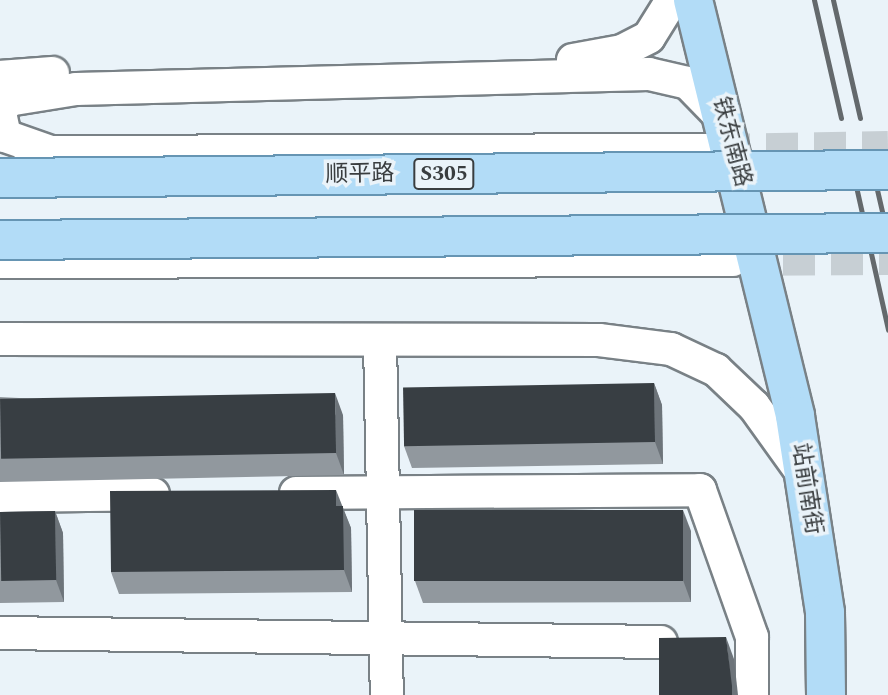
<!DOCTYPE html>
<meta charset="utf-8">
<style>
body{margin:0}
#map{position:relative;width:888px;height:695px;overflow:hidden;background:#eaf3f9;font-family:Spectral,"Noto Sans SC",serif}
div>[style]{position:absolute}
.minor-tunnel>*{height:32px;margin-top:-16px;transform-origin:0;background:repeating-linear-gradient(90deg,#c7cfd4 0 32px,transparent 0 48px)}
.roads{filter:drop-shadow(2px 0 #798186) drop-shadow(-2px 0 #798186) drop-shadow(0 2px #798186) drop-shadow(0 -2px #798186)}
.minor>*{height:32px;margin:-16px;padding:0 16px;transform-origin:16px;border-radius:16px;background:#fff}
.major>*{height:38px;margin:-19px;padding:0 19px;transform-origin:19px;border-radius:19px;background:#b2dcf7}
.rail>*{height:5px;margin:-2.5px;padding:0 2.5px;transform-origin:2.5px;border-radius:2.5px;background:#64696c}
.bridges{filter:drop-shadow(2px 0 #6695b3) drop-shadow(-2px 0 #6695b3) drop-shadow(0 2px #6695b3) drop-shadow(0 -2px #6695b3)}
.major-bridge>*{height:38px;margin:-19px;padding:0 19px;transform-origin:19px;border-radius:19px;background:#b2dcf7}
.wall>*{inset:0;background:#91989e}
.shaded-wall>*{inset:0;background:#6d747a}
.building>*{inset:0;background:#383e43;transform-origin:0 0}
span{translate:-50% -50%;white-space:nowrap;text-align:center;line-height:1.15;-webkit-text-stroke:7px #eaf3f9;paint-order:stroke}
.shield-label span{padding:2px 5px;background:#eaf3f9;border:2px solid;border-radius:5px;-webkit-text-stroke-width:0}
.shield-label{font-size:21px;color:#393d3f;font-weight:700}
.street-label{font-size:23px;color:#393d3f}
</style>
<div id="map">
<div class="minor-tunnel">
<div style="left:718px;top:150px;width:170px;rotate:-1deg"></div>
<div style="left:735px;top:260px;width:153px;rotate:-0.4deg"></div>
</div>
<div class="roads">
<div class="minor">
<div style="left:573px;top:60px;width:50px;rotate:-10.4deg"></div>
<div style="left:622px;top:51px;width:30px;rotate:-27deg"></div>
<div style="left:649px;top:37px;width:44px;rotate:-58.1deg"></div>
<div style="left:0;top:77px;width:53px;rotate:-4.3deg"></div>
<div style="left:30px;top:152px;width:688px;rotate:-0.17deg"></div>
<div style="left:51px;top:152px;width:49px;rotate:-160.8deg"></div>
<div style="left:5px;top:136px;width:25px;rotate:-102deg"></div>
<div style="left:0;top:112px;width:14px;rotate:-56deg"></div>
<div style="left:8px;top:100px;width:69px;rotate:-9.2deg"></div>
<div style="left:76px;top:89px;width:573px;rotate:-1.5deg"></div>
<div style="left:649px;top:74px;width:40px;rotate:13deg"></div>
<div style="left:688px;top:83px;width:52px;rotate:45.8deg"></div>
<div style="left:0;top:262px;width:733px;rotate:-0.16deg"></div>
<div style="left:0;top:339px;width:599px;rotate:0.1deg"></div>
<div style="left:599px;top:340px;width:73px;rotate:7.1deg"></div>
<div style="left:671px;top:349px;width:50px;rotate:25deg"></div>
<div style="left:716px;top:370px;width:52px;rotate:43.5deg"></div>
<div style="left:754px;top:406px;width:79px;rotate:54.3deg"></div>
<div style="left:380px;top:340px;width:355px;rotate:88.9deg"></div>
<div style="left:296px;top:493px;width:404px;rotate:-0.4deg"></div>
<div style="left:700px;top:490px;width:156px;rotate:70.5deg"></div>
<div style="left:752px;top:637px;width:58px;rotate:90deg"></div>
<div style="left:0;top:496px;width:153px;rotate:-0.7deg"></div>
<div style="left:0;top:633px;width:661px;rotate:0.78deg"></div>
</div>
<div class="major">
<div style="left:693px;top:0;width:428px;rotate:76.2deg"></div>
<div style="left:795px;top:416px;width:199px;rotate:81.3deg"></div>
<div style="left:825px;top:613px;width:82px;rotate:89.3deg"></div>
</div>
</div>
<div class="rail">
<div style="left:814px;top:0;width:121px;rotate:77.1deg"></div>
<div style="left:833px;top:0;width:121px;rotate:77.1deg"></div>
<div style="left:849px;top:155px;width:179px;rotate:77.4deg"></div>
<div style="left:869px;top:155px;width:84px;rotate:77deg"></div>
</div>
<div class="bridges">
<div class="major-bridge">
<div style="left:0;top:178px;width:888px;rotate:-0.52deg"></div>
<div style="left:0;top:240px;width:888px;rotate:-0.45deg"></div>
</div>
</div>
<div class="wall">
<div style="clip-path:polygon(654px 383px,662px 405px,663px 464px,412px 468px,404px 446px)"></div>
<div style="clip-path:polygon(0 397px,343px 415px,344px 475px,0 482px)"></div>
<div style="clip-path:polygon(342px 506px,351px 528px,352px 592px,119px 594px,111px 572px)"></div>
<div style="clip-path:polygon(55px 511px,63px 533px,64px 602px,0 603px,0 512px)"></div>
<div style="clip-path:polygon(691px 531px,691px 602px,423px 603px,415px 581px)"></div>
</div>
<div class="shaded-wall">
<div style="clip-path:polygon(654px 383px,662px 405px,663px 464px,655px 442px)"></div>
<div style="clip-path:polygon(335px 393px,343px 415px,344px 475px,336px 453px)"></div>
<div style="clip-path:polygon(336px 490px,351px 528px,352px 592px,344px 570px,336px 506px)"></div>
<div style="clip-path:polygon(683px 510px,691px 531px,691px 602px,683px 580px)"></div>
<div style="clip-path:polygon(55px 511px,63px 533px,64px 602px,56px 580px)"></div>
<div style="clip-path:polygon(726px 637px,734px 659px,738px 695px,732px 695px)"></div>
</div>
<div class="building">
<div style="left:654px;top:383px;width:59px;height:251px;rotate:89deg"></div>
<div style="left:335px;top:393px;width:60px;height:335px;rotate:89deg"></div>
<div style="clip-path:polygon(336px 490px,336px 506px,343px 506px,344px 570px,111px 572px,110px 491px)"></div>
<div style="left:414px;top:510px;width:269px;height:71px"></div>
<div style="left:55px;top:511px;width:69px;height:55px;rotate:89deg"></div>
<div style="clip-path:polygon(726px 637px,732px 686px,732px 695px,659px 695px,659px 638px)"></div>
</div>
<div class="shield-label">
<span style="left:444px;top:174px">S305</span>
</div>
<div class="street-label">
<span style="left:731px;top:142px;rotate:75deg">铁东南路</span>
<span style="left:360px;top:175px;rotate:-1deg">顺平路</span>
<span style="left:806px;top:489px;rotate:81deg">站前南街</span>
</div>
</div>
